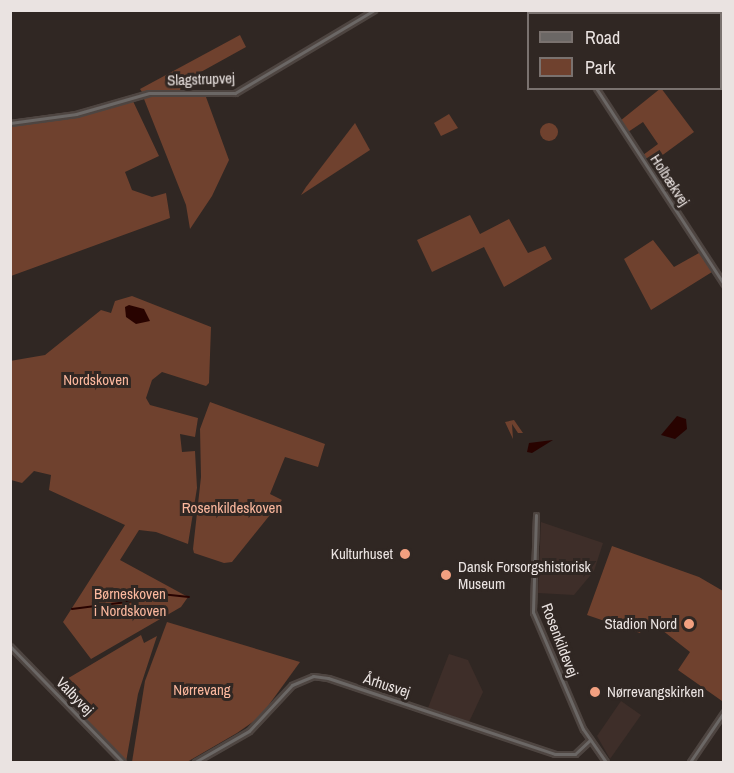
<!DOCTYPE html>
<meta charset="utf-8">
<style>
body{margin:0}
#map{position:relative;width:734px;height:773px;overflow:hidden;background:#302723;font-family:"Archivo Narrow",sans-serif}
div>[style]{position:absolute}
.built>*{inset:0;background:#3e2e29}
.green>*{inset:0;background:#6f412e}
.round{border-radius:50%}
.water>*{inset:0;background:#280300}
.stream>*{height:1.5px;margin:-0.75px;padding:0 0.75px;transform-origin:0.75px;border-radius:0.75px;background:#280300}
.roads{filter:drop-shadow(2px 0 #4e4541) drop-shadow(-2px 0 #4e4541) drop-shadow(0 2px #4e4541) drop-shadow(0 -2px #4e4541)}
.tertiary>*{height:3px;margin:-1.5px;padding:0 1.5px;transform-origin:1.5px;border-radius:1.5px;background:#6b6765}
.dots>*{width:16px;height:16px;translate:-50% -50%;box-sizing:border-box;border:3px solid #302723;border-radius:50%}
span{translate:-50% -50%;white-space:nowrap;text-align:center;line-height:1.15;-webkit-text-stroke:6px #302723;paint-order:stroke}
.street-label{font-size:15px;color:#eae3e1}
.park-label{font-size:15px;color:#fcb89e}
.poi-label{font-size:15px;color:#eae3e1}
.right{translate:-100% -50%;text-align:right}
.left{translate:0 -50%;text-align:left}
.frame{position:absolute;inset:0;border:12px solid #eae3e1;pointer-events:none}
.legend{position:absolute;left:527px;top:12px;width:195px;height:78px;box-sizing:border-box;background:#302723;border:2px solid #7a726f;margin:0;padding:8px 10px;list-style:none;font-size:18px;color:#eae3e1}
.legend li{display:flex;align-items:center;gap:12px;height:30px}
.legend b{width:30px;border:2px solid #7a726f}
</style>
<div id="map">
<div class="built">
<div style="clip-path:polygon(541px 522px,603px 543px,594px 571px,574px 595px,538px 593px)"></div>
<div style="clip-path:polygon(449px 654px,468px 660px,483px 692px,469px 722px,428px 708px)"></div>
<div style="clip-path:polygon(621px 701px,641px 715px,610px 759px,597px 736px)"></div>
</div>
<div class="green">
<div style="clip-path:polygon(240px 35px,246px 47px,181px 83px,180px 92px,142px 92px,140px 89px)"></div>
<div style="clip-path:polygon(661px 88px,694px 132px,649px 165px,643px 155px,658px 144px,643px 122px,628px 132px,620px 121px)"></div>
<div style="clip-path:polygon(149px 95px,206px 97px,229px 160px,212px 196px,190px 229px,186px 205px,144px 99px)"></div>
<div style="clip-path:polygon(132px 99px,159px 156px,125px 172px,132px 190px,152px 197px,166px 193px,170px 218px,11px 276px,11px 125px,61px 120px)"></div>
<div style="clip-path:polygon(449px 114px,458px 128px,441px 136px,434px 123px)"></div>
<div style="clip-path:polygon(355px 123px,370px 150px,301px 195px,306px 187px)"></div>
<div class="round" style="left:540px;top:123px;width:18px;height:18px"></div>
<div style="clip-path:polygon(470px 215px,480px 234px,509px 219px,528px 253px,545px 246px,552px 259px,504px 287px,484px 247px,432px 272px,417px 240px)"></div>
<div style="clip-path:polygon(653px 240px,674px 267px,699px 253px,712px 272px,651px 310px,624px 259px)"></div>
<div style="clip-path:polygon(132px 296px,211px 327px,209px 383px,206px 386px,162px 372px,152px 380px,146px 398px,150px 405px,198px 418px,195px 437px,180px 434px,182px 452px,195px 451px,197px 488px,188px 544px,156px 532px,139px 530px,120px 560px,188px 597px,181px 607px,91px 659px,63px 622px,125px 525px,49px 490px,51px 475px,34px 471px,22px 483px,11px 480px,10px 361px,45px 355px,101px 310px,111px 313px,115px 301px)"></div>
<div style="clip-path:polygon(210px 402px,325px 444px,318px 467px,285px 457px,270px 494px,282px 500px,232px 562px,224px 563px,194px 553px,193px 549px,201px 477px,200px 429px)"></div>
<div style="clip-path:polygon(514px 420px,523px 433px,518px 433px,512px 424px,513px 439px,505px 422px)"></div>
<div style="clip-path:polygon(612px 546px,699px 577px,723px 591px,722px 701px,678px 670px,690px 652px,653px 623px,643px 625px,640px 633px,587px 615px)"></div>
<div style="clip-path:polygon(167px 622px,300px 662px,260px 717px,237px 733px,187px 762px,132px 762px,145px 681px)"></div>
<div style="clip-path:polygon(141px 635px,144px 643px,157px 636px,138px 694px,126px 762px,55px 686px)"></div>
</div>
<div class="water">
<div style="clip-path:polygon(129px 305px,144px 309px,150px 321px,136px 324px,126px 317px,125px 307px)"></div>
<div style="clip-path:polygon(677px 416px,686px 419px,687px 429px,675px 439px,661px 435px)"></div>
<div style="clip-path:polygon(553px 440px,532px 453px,527px 452px,529px 443px)"></div>
</div>
<div class="stream">
<div style="left:152px;top:599px;width:10px;rotate:-29deg"></div>
<div style="left:161px;top:594px;width:28px;rotate:6deg"></div>
<div style="left:72px;top:609px;width:71px;rotate:-7.3deg"></div>
</div>
<div class="roads">
<div class="tertiary">
<div style="left:552px;top:10px;width:4px;rotate:76deg"></div>
<div style="left:596px;top:88px;width:234px;rotate:56.9deg"></div>
<div style="left:10px;top:123px;width:67px;rotate:-7.8deg"></div>
<div style="left:76px;top:114px;width:76px;rotate:-16deg"></div>
<div style="left:149px;top:93px;width:86px"></div>
<div style="left:235px;top:93px;width:162px;rotate:-30.8deg"></div>
<div style="left:536px;top:515px;width:97px;rotate:91.8deg"></div>
<div style="left:533px;top:612px;width:127px;rotate:66.9deg"></div>
<div style="left:583px;top:729px;width:40px;rotate:55.1deg"></div>
<div style="left:10px;top:646px;width:162px;rotate:45.8deg"></div>
<div style="left:195px;top:762px;width:62px;rotate:-29.9deg"></div>
<div style="left:249px;top:731px;width:63px;rotate:-46.9deg"></div>
<div style="left:292px;top:685px;width:23px;rotate:-23deg"></div>
<div style="left:313px;top:676px;width:15px;rotate:8deg"></div>
<div style="left:328px;top:678px;width:239px;rotate:18.5deg"></div>
<div style="left:555px;top:754px;width:20px"></div>
<div style="left:575px;top:754px;width:21px;rotate:-43deg"></div>
<div style="left:690px;top:762px;width:60px;rotate:-55.8deg"></div>
</div>
</div>
<div class="dots">
<div style="left:405px;top:554px;background:#f2a080"></div>
<div style="left:446px;top:575px;background:#f2a080"></div>
<div style="left:689px;top:624px;background:#f2a080"></div>
<div style="left:595px;top:692px;background:#f2a080"></div>
</div>
<div class="street-label">
<span style="left:201px;top:79px;rotate:-2deg">Slagstrupvej</span>
<span style="left:670px;top:180px;rotate:57deg">Holbækvej</span>
<span style="left:560px;top:640px;rotate:69deg">Rosenkildevej</span>
<span style="left:387px;top:685px;rotate:18deg">Århusvej</span>
<span style="left:75px;top:696px;rotate:46deg">Valbyvej</span>
</div>
<div class="park-label">
<span style="left:96px;top:380px">Nordskoven</span>
<span style="left:232px;top:508px">Rosenkildeskoven</span>
<span style="left:130px;top:602px">Børneskoven<br>i Nordskoven</span>
<span style="left:202px;top:690px">Nørrevang</span>
</div>
<div class="poi-label">
<span class="right" style="left:393px;top:554px">Kulturhuset</span>
<span class="left" style="left:458px;top:575px">Dansk Forsorgshistorisk<br>Museum</span>
<span class="right" style="left:677px;top:624px">Stadion Nord</span>
<span class="left" style="left:607px;top:692px">Nørrevangskirken</span>
</div>
<div class="frame"></div>
<ul class="legend">
<li><b style="height:8px;background:#6b6765"></b>Road</li>
<li><b style="height:16px;background:#6f412e"></b>Park</li>
</ul>
</div>
